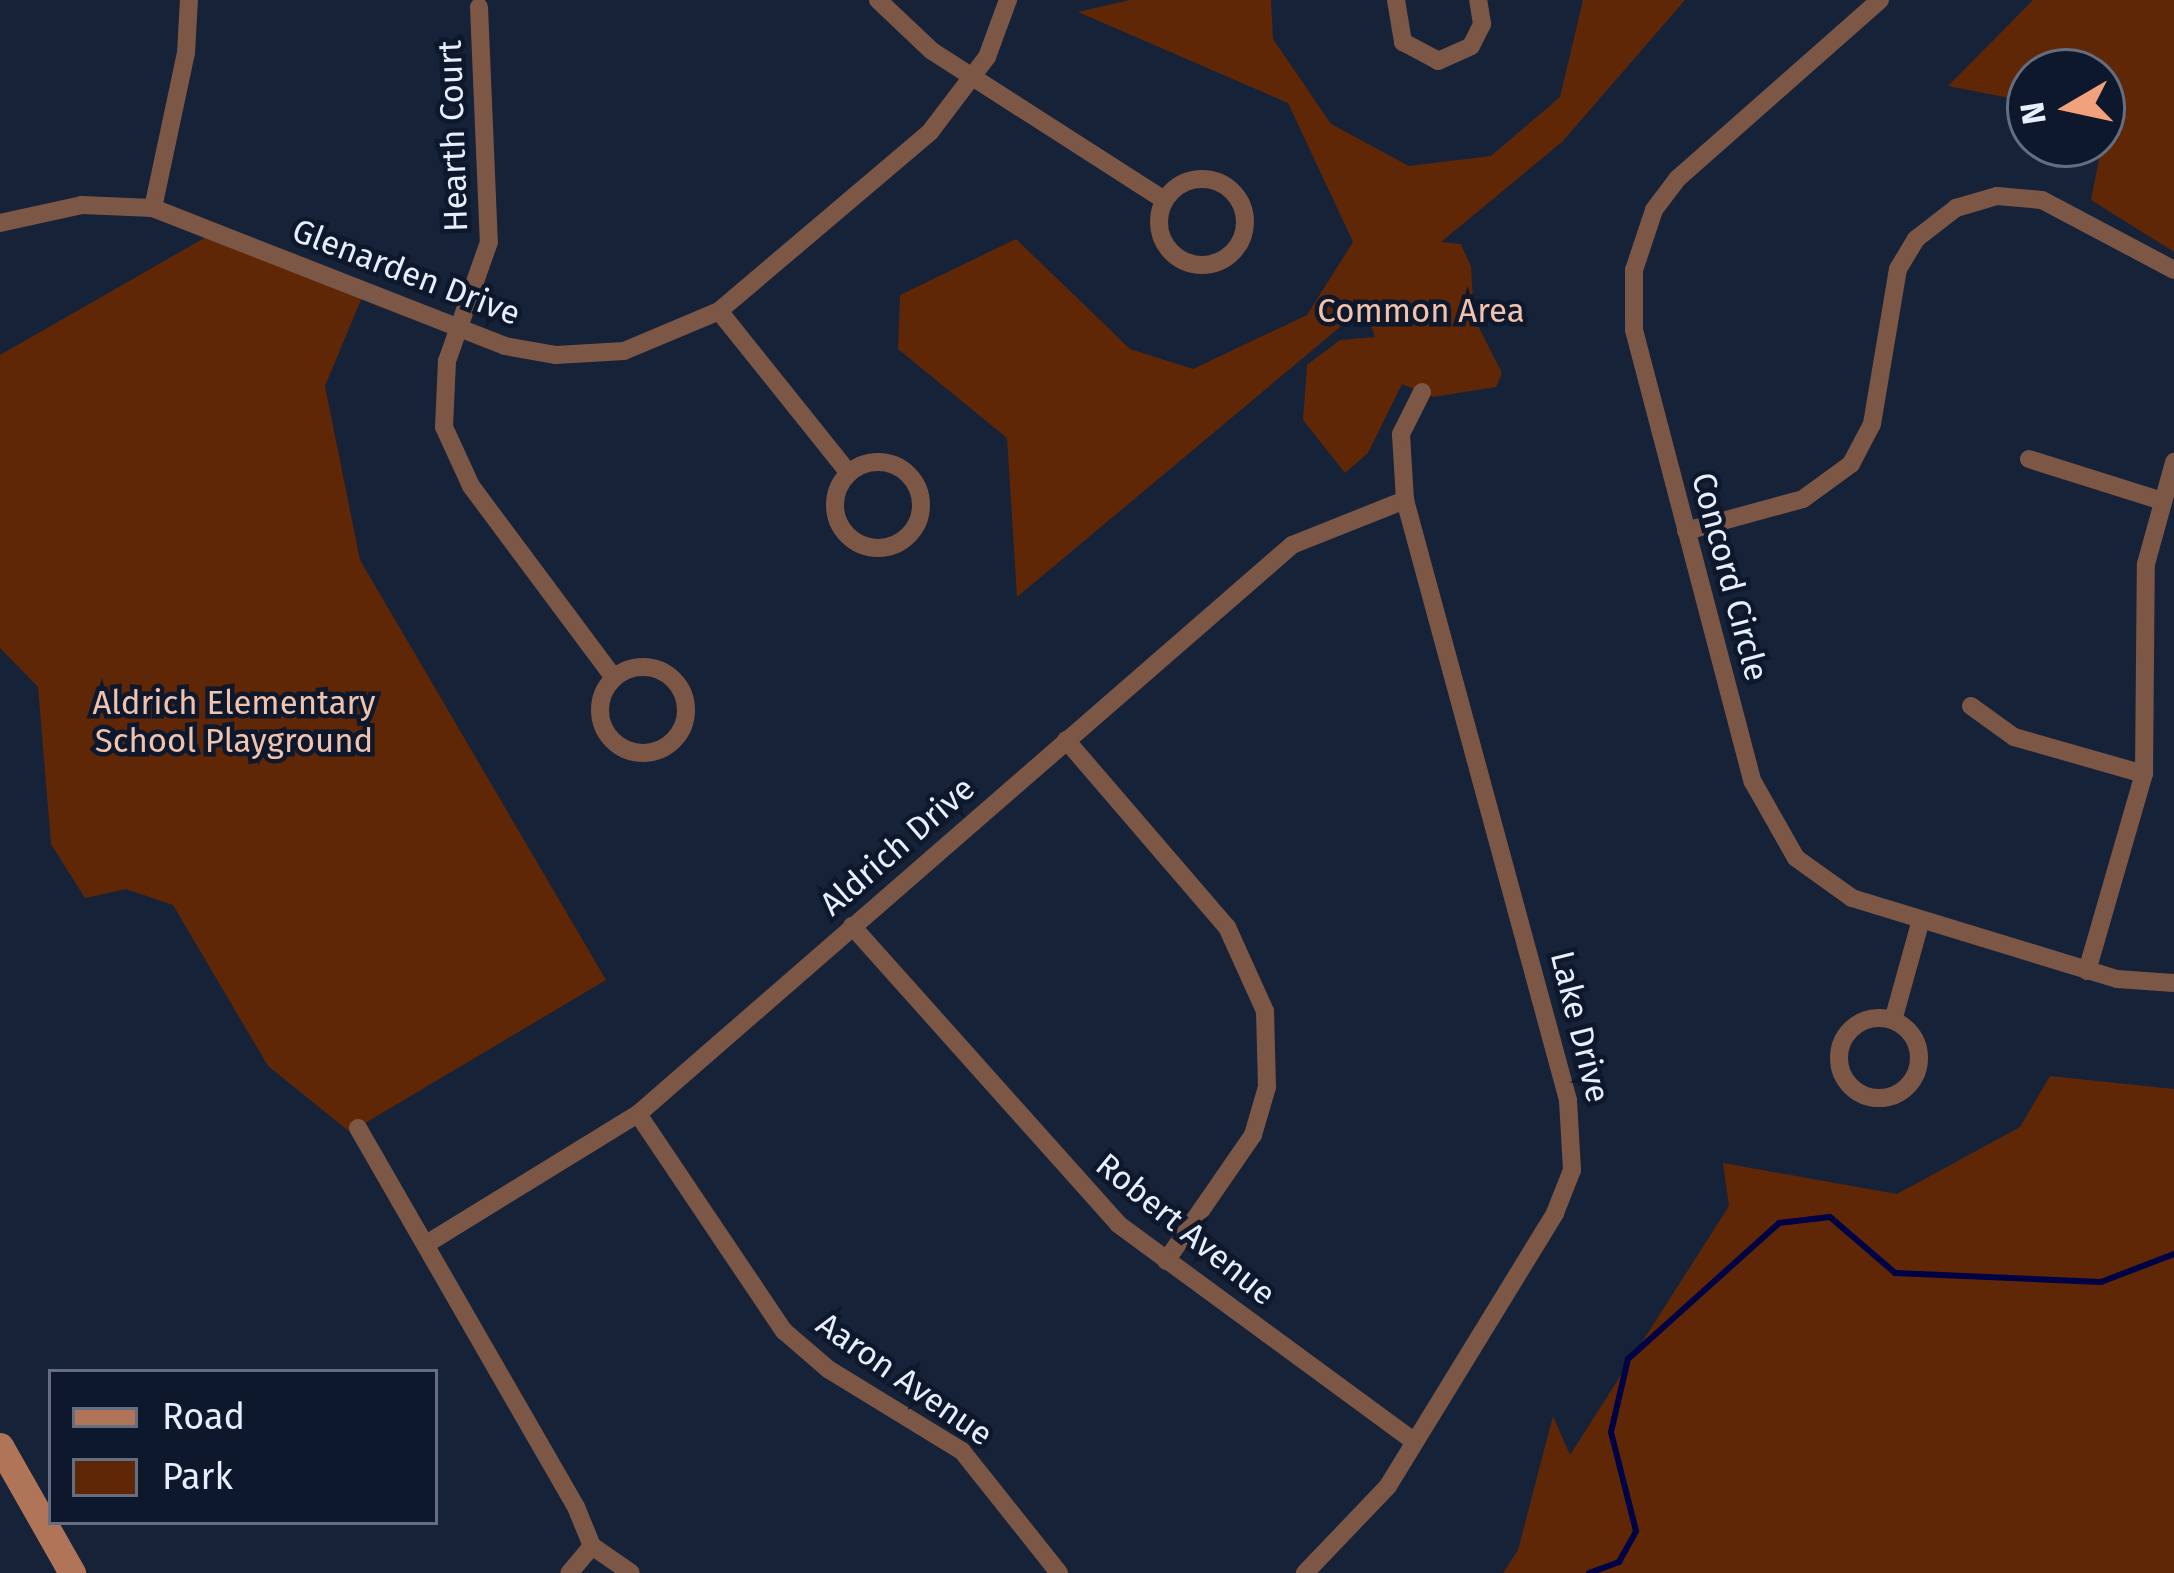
<!DOCTYPE html>
<style>
body{margin:0}
#map{position:relative;width:2174px;height:1573px;overflow:hidden;background:#162237;font-family:"Fira Sans",sans-serif}
div>[style]{position:absolute}
.green>*{inset:0;background:#5f2706}
.stream>*{height:6px;margin:-3px;padding:0 3px;transform-origin:3px;border-radius:3px;background:#000045}
.street>*{height:18px;margin:-9px;padding:0 9px;transform-origin:9px;border-radius:9px;background:#7d5746}
.street>.ring{margin:-9px;padding:0;box-sizing:content-box;background:none;border:18px solid #7d5746;border-radius:50%}
.secondary>*{height:27px;margin:-13.5px;padding:0 13.5px;transform-origin:13.5px;border-radius:13.5px;background:#b07558}
span{translate:-50% -50%;white-space:nowrap;text-align:center;line-height:1.15;-webkit-text-stroke:9px #0d182c;paint-order:stroke}
.street-label{font-size:33px;color:#e7effe}
.park-label{font-size:33px;color:#f2c3ac}
.legend{position:absolute;left:48px;top:1369px;width:390px;height:156px;box-sizing:border-box;background:#0d182c;border:3px solid #646e80;margin:0;padding:15px 21px;list-style:none;font-size:36px;color:#e7effe}
.legend li{display:flex;align-items:center;gap:24px;height:60px}
.legend b{width:60px;border:3px solid #646e80}
.north{position:absolute;left:2006px;top:48px;width:120px;height:120px;box-sizing:border-box;background:#0d182c;border:3px solid #646e80;border-radius:50%;rotate:261deg;font-size:33px;font-weight:700;line-height:48px;text-align:center;color:#e7effe}
.north::after{content:'';display:block;margin:auto;width:42px;height:54px;background:#f1a17b;clip-path:polygon(50% 0,100% 100%,50% 72%,0 100%)}
</style>
<div id="map">
<div class="green">
<div style="clip-path:polygon(1130px 0,1271px 0,1273px 39px,1331px 124px,1409px 166px,1491px 156px,1560px 97px,1583px 0,1685px 0,1563px 141px,1441px 242px,1461px 244px,1471px 267px,1474px 318px,1502px 373px,1496px 387px,1433px 397px,1402px 384px,1368px 453px,1345px 473px,1303px 420px,1307px 365px,1340px 340px,1375px 337px,1364px 307px,1017px 597px,1007px 438px,898px 349px,900px 295px,1016px 239px,1130px 349px,1193px 369px,1307px 315px,1353px 242px,1288px 103px,1078px 12px)"></div>
<div style="clip-path:polygon(2033px 0,2174px 0,2174px 252px,2091px 200px,2102px 144px,2102px 72px,2030px 72px,2030px 102px,1948px 86px)"></div>
<div style="clip-path:polygon(213px 233px,363px 295px,325px 386px,360px 560px,606px 980px,350px 1132px,268px 1066px,173px 905px,126px 889px,85px 898px,51px 844px,38px 687px,0 648px,0 355px)"></div>
<div style="clip-path:polygon(2050px 1076px,2174px 1089px,2174px 1573px,1503px 1573px,1518px 1550px,1553px 1416px,1570px 1455px,1729px 1206px,1723px 1163px,1897px 1194px,2020px 1127px)"></div>
</div>
<div class="stream">
<div style="left:1589px;top:1573px;width:32px;rotate:-20deg"></div>
<div style="left:1619px;top:1562px;width:35px;rotate:-61deg"></div>
<div style="left:1636px;top:1531px;width:102px;rotate:-104.2deg"></div>
<div style="left:1611px;top:1432px;width:75px;rotate:-76.9deg"></div>
<div style="left:1628px;top:1359px;width:203px;rotate:-42deg"></div>
<div style="left:1779px;top:1223px;width:51px;rotate:-6.7deg"></div>
<div style="left:1830px;top:1217px;width:86px;rotate:40.7deg"></div>
<div style="left:1895px;top:1273px;width:206px;rotate:2.5deg"></div>
<div style="left:2101px;top:1282px;width:78px;rotate:-21deg"></div>
</div>
<div class="street">
<div style="left:878px;top:0;width:74px;rotate:43.4deg"></div>
<div style="left:932px;top:51px;width:272px;rotate:32.7deg"></div>
<div style="left:1396px;top:0;width:43px;rotate:80.5deg"></div>
<div style="left:1403px;top:42px;width:40px;rotate:28deg"></div>
<div style="left:1438px;top:61px;width:36px;rotate:-24deg"></div>
<div style="left:1471px;top:46px;width:25px;rotate:-63deg"></div>
<div style="left:1482px;top:24px;width:24px;rotate:-99deg"></div>
<div style="left:1880px;top:0;width:269px;rotate:138.6deg"></div>
<div style="left:1678px;top:178px;width:40px;rotate:127deg"></div>
<div style="left:1654px;top:210px;width:63px;rotate:108.4deg"></div>
<div style="left:1634px;top:270px;width:60px;rotate:90deg"></div>
<div style="left:1634px;top:330px;width:467px;rotate:75.3deg"></div>
<div style="left:1753px;top:782px;width:87px;rotate:60.5deg"></div>
<div style="left:1796px;top:858px;width:69px;rotate:35.5deg"></div>
<div style="left:1852px;top:898px;width:277px;rotate:17deg"></div>
<div style="left:2117px;top:979px;width:57px;rotate:4deg"></div>
<div style="left:479px;top:7px;width:235px;rotate:87.6deg"></div>
<div style="left:489px;top:242px;width:126px;rotate:109.4deg"></div>
<div style="left:447px;top:361px;width:66px;rotate:92.6deg"></div>
<div style="left:444px;top:427px;width:65px;rotate:65.4deg"></div>
<div style="left:471px;top:486px;width:234px;rotate:53.3deg"></div>
<div class="ring" style="left:1159px;top:179px;width:68px;height:68px"></div>
<div style="left:153px;top:208px;width:158px;rotate:-78deg"></div>
<div style="left:186px;top:53px;width:53px;rotate:-86.8deg"></div>
<div style="left:0;top:223px;width:84px;rotate:-12.4deg"></div>
<div style="left:82px;top:205px;width:71px;rotate:2.4deg"></div>
<div style="left:153px;top:208px;width:378px;rotate:21.4deg"></div>
<div style="left:505px;top:346px;width:52px;rotate:10deg"></div>
<div style="left:556px;top:355px;width:68px;rotate:-3.4deg"></div>
<div style="left:624px;top:351px;width:103px;rotate:-22.8deg"></div>
<div style="left:719px;top:311px;width:277px;rotate:-40.3deg"></div>
<div style="left:930px;top:132px;width:94px;rotate:-52.8deg"></div>
<div style="left:987px;top:57px;width:61px;rotate:-69.8deg"></div>
<div style="left:719px;top:311px;width:201px;rotate:51.3deg"></div>
<div style="left:2029px;top:459px;width:136px;rotate:17.5deg"></div>
<div class="ring" style="left:835px;top:462px;width:68px;height:68px"></div>
<div style="left:1686px;top:531px;width:121px;rotate:-15.3deg"></div>
<div style="left:1803px;top:499px;width:59px;rotate:-36.1deg"></div>
<div style="left:1851px;top:464px;width:45px;rotate:-62.3deg"></div>
<div style="left:1872px;top:424px;width:157px;rotate:-80.5deg"></div>
<div style="left:1898px;top:269px;width:35px;rotate:-59deg"></div>
<div style="left:1916px;top:239px;width:51px;rotate:-37.8deg"></div>
<div style="left:1956px;top:208px;width:43px;rotate:-16.3deg"></div>
<div style="left:1997px;top:196px;width:45px;rotate:5.1deg"></div>
<div style="left:2042px;top:200px;width:149px;rotate:27.9deg"></div>
<div class="ring" style="left:600px;top:667px;width:68px;height:68px"></div>
<div style="left:1971px;top:706px;width:53px;rotate:35.8deg"></div>
<div style="left:2014px;top:737px;width:135px;rotate:15.9deg"></div>
<div style="left:1066px;top:740px;width:247px;rotate:49.3deg"></div>
<div style="left:1227px;top:927px;width:92px;rotate:65.7deg"></div>
<div style="left:1265px;top:1011px;width:76px;rotate:88.5deg"></div>
<div style="left:1267px;top:1087px;width:50px;rotate:106.3deg"></div>
<div style="left:1253px;top:1135px;width:153px;rotate:124.6deg"></div>
<div style="left:852px;top:926px;width:399px;rotate:48.2deg"></div>
<div style="left:1118px;top:1224px;width:368px;rotate:36.3deg"></div>
<div style="left:2087px;top:971px;width:205px;rotate:-73.9deg"></div>
<div style="left:2144px;top:774px;width:210px;rotate:-89.5deg"></div>
<div style="left:2146px;top:564px;width:106px;rotate:-74.6deg"></div>
<div style="left:1894px;top:1017px;width:98px;rotate:-74.5deg"></div>
<div class="ring" style="left:1839px;top:1018px;width:62px;height:62px"></div>
<div style="left:638px;top:1114px;width:262px;rotate:56.1deg"></div>
<div style="left:784px;top:1331px;width:58px;rotate:40.8deg"></div>
<div style="left:828px;top:1369px;width:157px;rotate:31.5deg"></div>
<div style="left:962px;top:1451px;width:156px;rotate:51.5deg"></div>
<div style="left:358px;top:1128px;width:437px;rotate:60.1deg"></div>
<div style="left:576px;top:1507px;width:42px;rotate:67.7deg"></div>
<div style="left:592px;top:1546px;width:35px;rotate:130deg"></div>
<div style="left:428px;top:1243px;width:246px;rotate:-31.6deg"></div>
<div style="left:638px;top:1114px;width:867px;rotate:-41.02deg"></div>
<div style="left:1292px;top:545px;width:122px;rotate:-21.7deg"></div>
<div style="left:592px;top:1546px;width:47px;rotate:34.7deg"></div>
<div style="left:1305px;top:1573px;width:120px;rotate:-46.3deg"></div>
<div style="left:1388px;top:1486px;width:320px;rotate:-58.5deg"></div>
<div style="left:1555px;top:1213px;width:46px;rotate:-68.4deg"></div>
<div style="left:1572px;top:1170px;width:70px;rotate:-93.3deg"></div>
<div style="left:1568px;top:1100px;width:622px;rotate:-105.2deg"></div>
<div style="left:1405px;top:500px;width:66px;rotate:-93.5deg"></div>
<div style="left:1401px;top:434px;width:47px;rotate:-63.4deg"></div>
</div>
<div class="secondary">
<div style="left:0;top:1446px;width:146px;rotate:60.4deg"></div>
</div>
<div class="street-label">
<span style="left:454px;top:136px;rotate:-92deg">Hearth Court</span>
<span style="left:406px;top:273px;rotate:21deg">Glenarden Drive</span>
<span style="left:1729px;top:577px;rotate:75deg">Concord Circle</span>
<span style="left:898px;top:847px;rotate:-41deg">Aldrich Drive</span>
<span style="left:1579px;top:1027px;rotate:76deg">Lake Drive</span>
<span style="left:1185px;top:1230px;rotate:39deg">Robert Avenue</span>
<span style="left:904px;top:1380px;rotate:35deg">Aaron Avenue</span>
</div>
<div class="park-label">
<span style="left:1421px;top:312px">Common Area</span>
<span style="left:234px;top:723px">Aldrich Elementary<br>School Playground</span>
</div>
<ul class="legend">
<li><b style="height:15px;background:#b07558"></b>Road</li>
<li><b style="height:33px;background:#5f2706"></b>Park</li>
</ul>
<div class="north">N</div>
</div>
